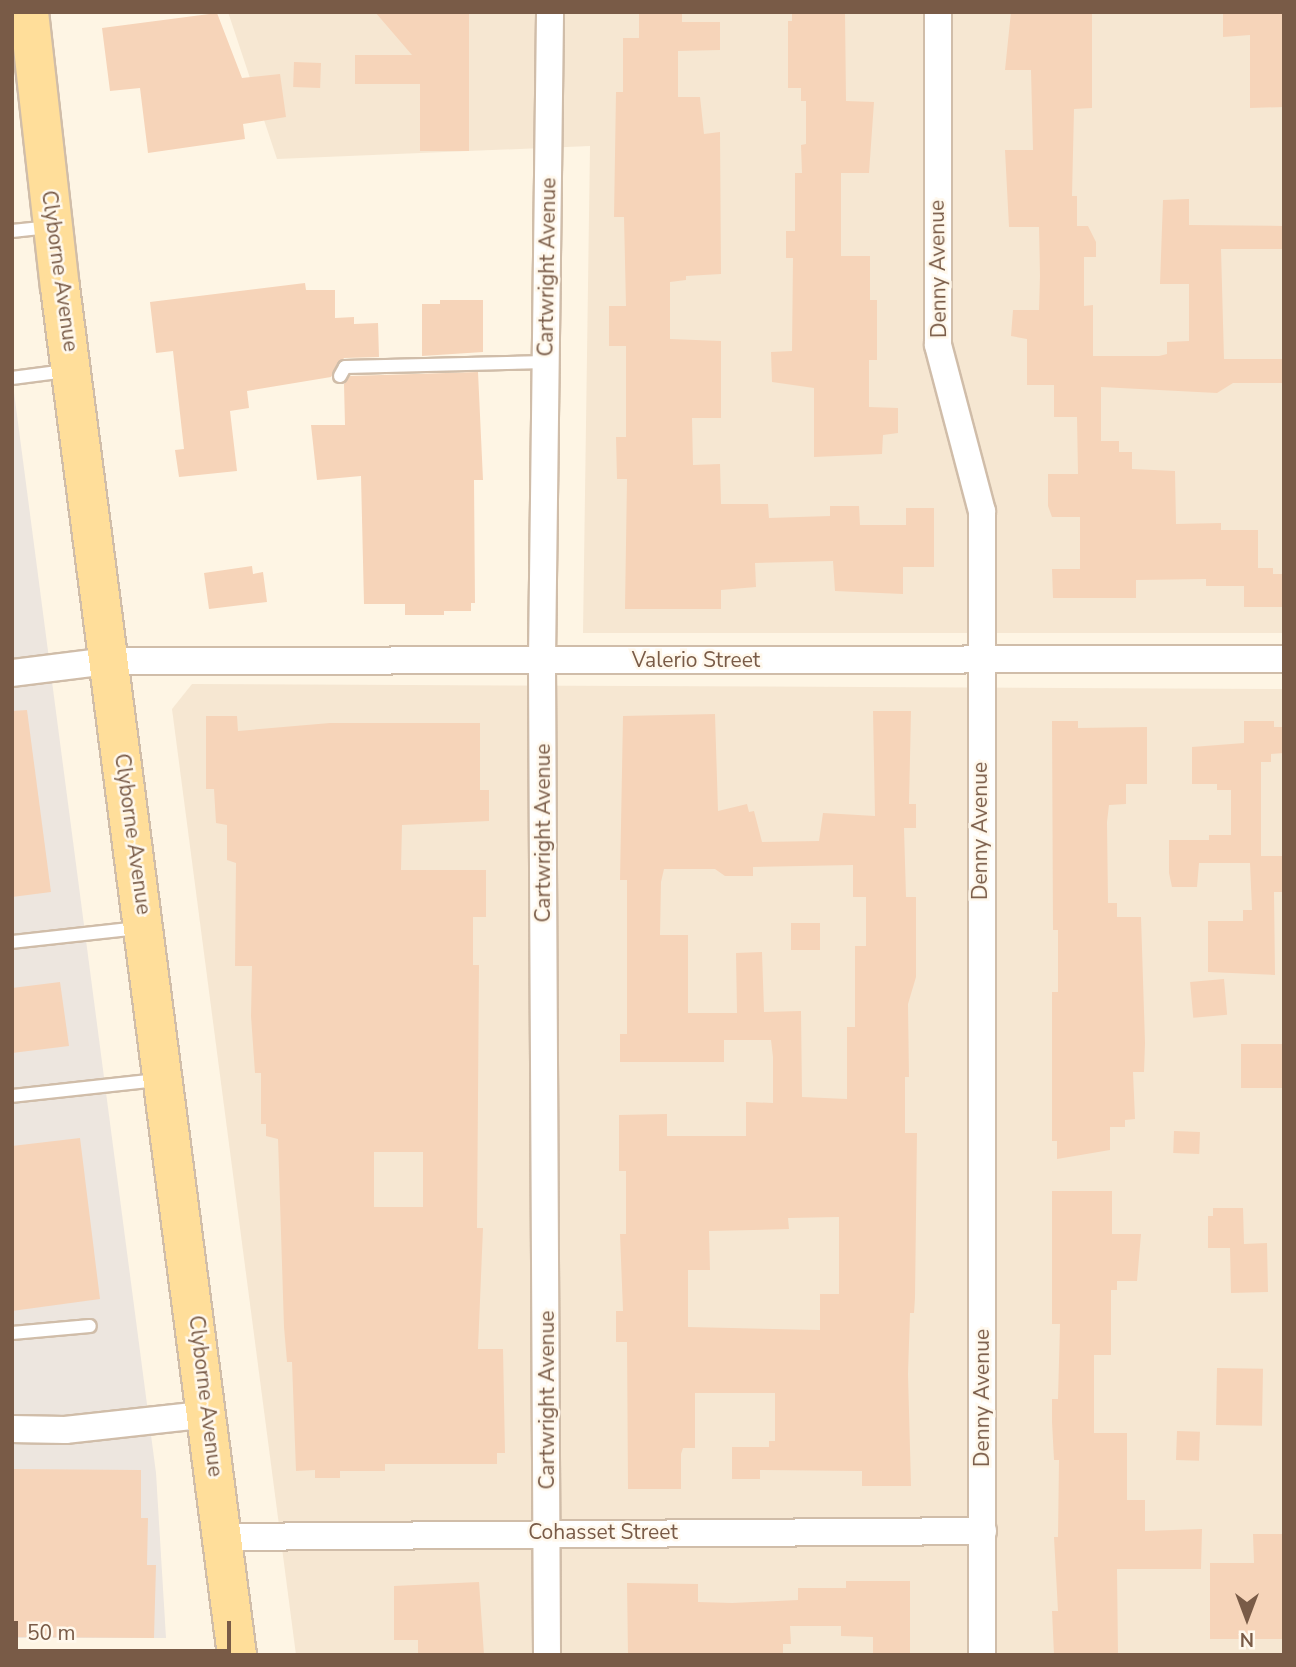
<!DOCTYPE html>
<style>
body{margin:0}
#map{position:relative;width:1296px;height:1667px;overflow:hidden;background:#fef5e4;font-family:"Nunito Sans",sans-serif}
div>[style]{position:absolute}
.residential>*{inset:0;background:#f6e7d2}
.industrial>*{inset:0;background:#ede6df}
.building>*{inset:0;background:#f6d4b9;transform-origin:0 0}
.roads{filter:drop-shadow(2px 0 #d0bda9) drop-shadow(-2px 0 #d0bda9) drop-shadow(0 2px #d0bda9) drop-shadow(0 -2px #d0bda9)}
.lane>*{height:12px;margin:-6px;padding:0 6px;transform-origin:6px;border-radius:6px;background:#fff}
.street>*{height:26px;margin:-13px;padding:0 13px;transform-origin:13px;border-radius:13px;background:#fff}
.primary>*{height:38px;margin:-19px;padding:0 19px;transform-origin:19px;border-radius:19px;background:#ffde9a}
span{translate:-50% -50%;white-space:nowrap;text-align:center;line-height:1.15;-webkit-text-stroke:5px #fff8ec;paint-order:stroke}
.street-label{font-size:21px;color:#795b47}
.frame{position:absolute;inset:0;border:14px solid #795b47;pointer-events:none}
.north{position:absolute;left:1212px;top:1583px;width:70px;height:70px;-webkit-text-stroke:5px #fff8ec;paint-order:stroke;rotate:180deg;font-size:19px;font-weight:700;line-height:28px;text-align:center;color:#795b47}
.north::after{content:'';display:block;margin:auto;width:24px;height:32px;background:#795b47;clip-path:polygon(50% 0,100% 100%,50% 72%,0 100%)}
.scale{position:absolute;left:14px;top:1621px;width:217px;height:32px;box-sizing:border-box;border:4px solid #795b47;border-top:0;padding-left:9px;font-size:21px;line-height:24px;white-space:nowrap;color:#795b47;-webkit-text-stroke:5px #fff8ec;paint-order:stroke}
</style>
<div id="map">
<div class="residential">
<div style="clip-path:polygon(228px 12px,1284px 12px,1284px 633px,583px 633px,590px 146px,277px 159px)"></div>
<div style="clip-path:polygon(192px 684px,1284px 689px,1284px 1655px,296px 1655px,172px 709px)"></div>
</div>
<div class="industrial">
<div style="clip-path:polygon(12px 377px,156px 1473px,166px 1638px,12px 1638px)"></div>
</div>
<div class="building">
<div style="clip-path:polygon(375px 12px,469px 12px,469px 151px,420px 151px,420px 84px,355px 84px,355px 55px,412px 55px)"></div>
<div style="clip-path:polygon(639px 12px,682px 12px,682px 22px,720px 22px,720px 50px,678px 51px,678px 97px,700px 97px,704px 134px,720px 132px,721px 274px,686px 276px,686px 280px,670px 282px,670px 339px,721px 341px,721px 418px,692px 418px,693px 465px,720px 464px,721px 504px,768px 504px,769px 518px,830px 516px,830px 506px,859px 506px,860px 525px,906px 525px,906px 508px,934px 508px,934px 567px,903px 567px,903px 594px,835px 591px,833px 561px,755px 563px,756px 587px,721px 590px,721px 609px,625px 609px,627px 479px,617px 479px,616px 437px,626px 437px,626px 346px,609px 346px,609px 306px,626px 306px,624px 217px,614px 217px,616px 92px,623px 92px,623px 38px,639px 38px)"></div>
<div style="clip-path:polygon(792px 12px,845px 12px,846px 101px,874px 102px,869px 173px,841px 173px,841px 256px,870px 256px,870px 300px,877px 300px,877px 360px,869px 360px,869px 407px,898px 408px,898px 433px,883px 435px,882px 454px,814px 457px,814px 388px,772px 382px,771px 352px,792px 351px,793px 258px,786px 258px,786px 231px,795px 231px,795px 173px,802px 173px,801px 145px,806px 144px,806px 101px,801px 101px,801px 88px,788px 88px,788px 21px,792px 21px)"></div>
<div style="clip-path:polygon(1011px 12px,1092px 12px,1092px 108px,1074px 109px,1072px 196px,1077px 196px,1077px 226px,1088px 226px,1096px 242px,1096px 257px,1084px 257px,1084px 306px,1093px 305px,1093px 356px,1159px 356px,1167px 354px,1167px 342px,1189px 341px,1189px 284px,1160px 284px,1163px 200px,1189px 199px,1189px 225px,1284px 226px,1284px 249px,1221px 249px,1224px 359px,1284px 359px,1284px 383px,1233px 383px,1217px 393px,1101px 387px,1101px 441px,1119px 441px,1119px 452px,1132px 452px,1132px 469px,1175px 471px,1176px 524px,1221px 523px,1221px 530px,1258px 530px,1258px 568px,1273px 568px,1273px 574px,1284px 574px,1284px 607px,1244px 607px,1244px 586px,1206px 586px,1206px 579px,1136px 580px,1136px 598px,1053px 598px,1052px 569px,1080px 569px,1080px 517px,1052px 517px,1048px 506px,1048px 474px,1078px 474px,1077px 417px,1054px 417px,1054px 385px,1027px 385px,1027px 339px,1011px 336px,1013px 310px,1039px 310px,1040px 276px,1039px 227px,1009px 227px,1005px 150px,1033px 150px,1031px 70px,1005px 70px)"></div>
<div style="clip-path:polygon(1223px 12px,1284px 12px,1284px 107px,1250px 108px,1250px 35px,1223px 37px)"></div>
<div style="clip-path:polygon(217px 13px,242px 78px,280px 74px,286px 117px,243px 124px,245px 139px,148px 153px,140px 88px,110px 91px,102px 28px)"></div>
<div style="left:294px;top:62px;width:27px;height:25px;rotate:2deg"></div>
<div style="clip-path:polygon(305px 283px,306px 290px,335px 290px,335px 318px,354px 317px,354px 324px,378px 323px,379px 357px,344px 358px,331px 377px,247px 391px,249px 408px,230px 411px,237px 471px,179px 477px,175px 450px,184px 449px,173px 351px,156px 353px,150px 302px)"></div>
<div style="clip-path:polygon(440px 300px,483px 300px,483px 352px,422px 356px,422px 304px,440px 304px)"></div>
<div style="clip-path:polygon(478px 372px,483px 480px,474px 480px,475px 603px,471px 603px,471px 611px,444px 611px,444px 615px,405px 615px,405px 604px,364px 604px,361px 476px,317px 480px,311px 425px,345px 425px,344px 384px,350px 376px)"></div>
<div style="clip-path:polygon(252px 566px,253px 574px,263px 572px,267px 602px,209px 609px,204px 573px)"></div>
<div style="clip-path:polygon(27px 710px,51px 892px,12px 897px,12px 711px)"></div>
<div style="clip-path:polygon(evenodd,873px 711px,911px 711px,909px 804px,916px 804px,916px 828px,904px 828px,906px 897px,916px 897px,916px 977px,908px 1004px,909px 1077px,905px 1077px,905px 1133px,917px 1133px,915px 1298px,914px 1313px,910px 1313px,908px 1374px,911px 1486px,862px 1486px,862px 1471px,760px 1470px,760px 1479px,732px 1479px,732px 1447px,769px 1447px,769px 1441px,775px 1441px,775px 1393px,695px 1393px,695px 1448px,683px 1448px,681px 1454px,681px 1489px,628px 1489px,627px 1342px,616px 1342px,616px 1311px,623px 1311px,620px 1234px,626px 1234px,626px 1171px,619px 1171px,619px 1115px,667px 1114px,667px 1136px,746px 1136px,746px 1102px,773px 1103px,773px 1057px,771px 1040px,724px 1040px,724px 1062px,620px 1062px,620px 1034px,627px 1034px,627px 880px,620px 880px,623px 716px,715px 714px,718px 811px,747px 804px,749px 812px,754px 811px,762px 842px,819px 841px,823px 813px,875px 816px,873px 711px,853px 865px,853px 897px,866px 897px,866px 946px,855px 946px,855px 1027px,847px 1027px,847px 1099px,802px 1097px,801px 1011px,764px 1012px,762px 952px,736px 953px,737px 1013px,688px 1013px,688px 935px,660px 935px,661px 882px,664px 869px,715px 869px,725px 876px,753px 876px,753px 867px,853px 865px,873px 711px,839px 1217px,839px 1294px,820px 1294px,820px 1330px,688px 1327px,688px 1270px,710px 1270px,709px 1231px,789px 1229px,788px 1218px,839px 1217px)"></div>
<div style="clip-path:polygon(evenodd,206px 716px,237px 716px,238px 731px,330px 723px,480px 723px,480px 790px,489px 790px,489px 821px,402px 825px,401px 870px,486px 870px,486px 917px,473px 917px,473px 965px,479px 965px,477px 1228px,483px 1228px,478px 1349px,503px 1349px,505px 1453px,497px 1453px,497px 1464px,385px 1464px,385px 1471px,340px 1471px,340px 1478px,315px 1478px,315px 1470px,296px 1471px,292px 1362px,287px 1362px,284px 1327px,278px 1139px,266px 1136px,266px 1124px,261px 1124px,261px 1073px,255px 1073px,251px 1016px,252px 966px,235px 966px,236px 863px,227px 860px,227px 825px,216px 823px,214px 789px,206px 789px,206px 716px,374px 1152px,423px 1152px,423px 1207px,374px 1207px,374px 1152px)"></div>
<div style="clip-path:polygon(1052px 721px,1078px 721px,1078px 728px,1147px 727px,1147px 784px,1126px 784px,1126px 804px,1109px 805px,1107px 822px,1108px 903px,1117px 903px,1117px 917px,1141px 917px,1145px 1043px,1144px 1072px,1133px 1072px,1135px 1119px,1125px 1120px,1125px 1127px,1110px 1127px,1110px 1150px,1057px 1159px,1057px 1141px,1052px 1141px,1052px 992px,1058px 992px,1058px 930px,1053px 930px)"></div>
<div style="clip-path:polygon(1244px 721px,1274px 721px,1274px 727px,1284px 727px,1284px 753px,1271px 754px,1271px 762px,1261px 762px,1261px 856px,1284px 856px,1284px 892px,1274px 892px,1275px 975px,1208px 972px,1208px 921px,1243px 921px,1243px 910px,1252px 910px,1250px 863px,1199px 863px,1197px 887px,1172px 887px,1169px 873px,1169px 840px,1209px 840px,1209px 835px,1231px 835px,1231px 790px,1217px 790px,1217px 784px,1192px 784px,1192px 747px,1244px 743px)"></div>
<div style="left:791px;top:923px;width:29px;height:27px"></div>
<div style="left:1224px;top:979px;width:36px;height:34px;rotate:85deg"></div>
<div style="clip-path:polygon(60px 982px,69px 1046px,12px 1053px,12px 988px)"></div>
<div style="left:1241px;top:1044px;width:43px;height:44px"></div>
<div style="left:1174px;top:1131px;width:26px;height:22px;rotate:2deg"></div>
<div style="clip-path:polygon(80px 1138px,100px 1299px,12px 1311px,12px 1146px)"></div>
<div style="clip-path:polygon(1052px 1191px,1112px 1191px,1112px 1234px,1141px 1234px,1137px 1281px,1117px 1281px,1117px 1290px,1111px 1290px,1111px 1355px,1094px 1355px,1094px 1433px,1127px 1433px,1127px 1500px,1145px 1500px,1145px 1531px,1202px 1529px,1201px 1569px,1117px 1569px,1118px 1655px,1054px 1655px,1052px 1611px,1058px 1611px,1054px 1537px,1058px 1537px,1059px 1460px,1054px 1460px,1052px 1422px,1052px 1399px,1058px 1399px,1060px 1324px,1052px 1324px)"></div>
<div style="clip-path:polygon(1213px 1208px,1243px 1208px,1244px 1244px,1267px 1243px,1268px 1292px,1231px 1293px,1230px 1248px,1208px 1248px,1208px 1216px,1213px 1216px)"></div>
<div style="left:1217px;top:1368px;width:46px;height:57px;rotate:1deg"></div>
<div style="left:1177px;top:1431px;width:23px;height:29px;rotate:2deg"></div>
<div style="clip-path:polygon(12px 1469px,141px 1470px,141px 1518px,148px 1518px,147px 1565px,156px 1565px,154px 1638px,12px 1637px)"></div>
<div style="clip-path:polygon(1253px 1534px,1284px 1534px,1284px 1639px,1210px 1639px,1210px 1563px,1254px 1563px)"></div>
<div style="clip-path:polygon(846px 1581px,910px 1581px,910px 1655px,873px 1655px,873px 1637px,841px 1636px,841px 1626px,790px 1626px,791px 1644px,783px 1644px,783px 1655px,628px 1655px,627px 1583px,698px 1584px,698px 1602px,732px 1603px,798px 1600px,798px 1588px,846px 1588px)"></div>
<div style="clip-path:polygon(479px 1582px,484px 1655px,418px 1655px,418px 1640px,394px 1640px,394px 1586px)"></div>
</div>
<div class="roads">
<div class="lane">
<div style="left:12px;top:231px;width:37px;rotate:-6deg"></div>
<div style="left:340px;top:376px;width:10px;rotate:-61deg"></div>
<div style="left:345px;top:367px;width:201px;rotate:-1.4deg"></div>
<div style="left:12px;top:378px;width:54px;rotate:-7.4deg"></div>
<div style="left:12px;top:942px;width:128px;rotate:-6.3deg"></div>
<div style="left:12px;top:1096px;width:147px;rotate:-6.3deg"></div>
<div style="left:12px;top:1333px;width:78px;rotate:-5.1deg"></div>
</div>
<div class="street">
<div style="left:938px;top:12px;width:333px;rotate:90deg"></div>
<div style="left:938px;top:345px;width:172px;rotate:75.2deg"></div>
<div style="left:982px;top:511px;width:1144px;rotate:90deg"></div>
<div style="left:12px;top:673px;width:97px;rotate:-7.1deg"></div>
<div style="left:108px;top:661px;width:1176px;rotate:-0.1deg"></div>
<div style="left:12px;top:1429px;width:53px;rotate:1.1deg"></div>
<div style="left:65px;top:1430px;width:145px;rotate:-6.3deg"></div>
<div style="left:223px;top:1537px;width:760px;rotate:-0.45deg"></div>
<div style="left:547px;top:1655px;width:995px;rotate:-90.29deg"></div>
<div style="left:542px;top:660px;width:648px;rotate:-89.29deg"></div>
</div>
<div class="primary">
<div style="left:29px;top:12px;width:277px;rotate:83.6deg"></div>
<div style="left:60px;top:287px;width:1379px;rotate:82.63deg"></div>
</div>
</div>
<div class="street-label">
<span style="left:547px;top:267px;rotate:-89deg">Cartwright Avenue</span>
<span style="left:938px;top:269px;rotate:-91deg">Denny Avenue</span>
<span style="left:60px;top:271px;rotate:82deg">Clyborne Avenue</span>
<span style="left:696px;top:660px">Valerio Street</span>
<span style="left:980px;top:831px;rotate:-90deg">Denny Avenue</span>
<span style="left:543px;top:833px;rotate:-90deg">Cartwright Avenue</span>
<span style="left:133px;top:834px;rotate:82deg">Clyborne Avenue</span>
<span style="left:206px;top:1396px;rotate:83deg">Clyborne Avenue</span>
<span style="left:982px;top:1398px;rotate:-90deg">Denny Avenue</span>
<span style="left:547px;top:1400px;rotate:-90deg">Cartwright Avenue</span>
<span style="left:603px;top:1532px">Cohasset Street</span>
</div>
<div class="frame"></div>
<div class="north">N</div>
<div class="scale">50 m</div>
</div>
